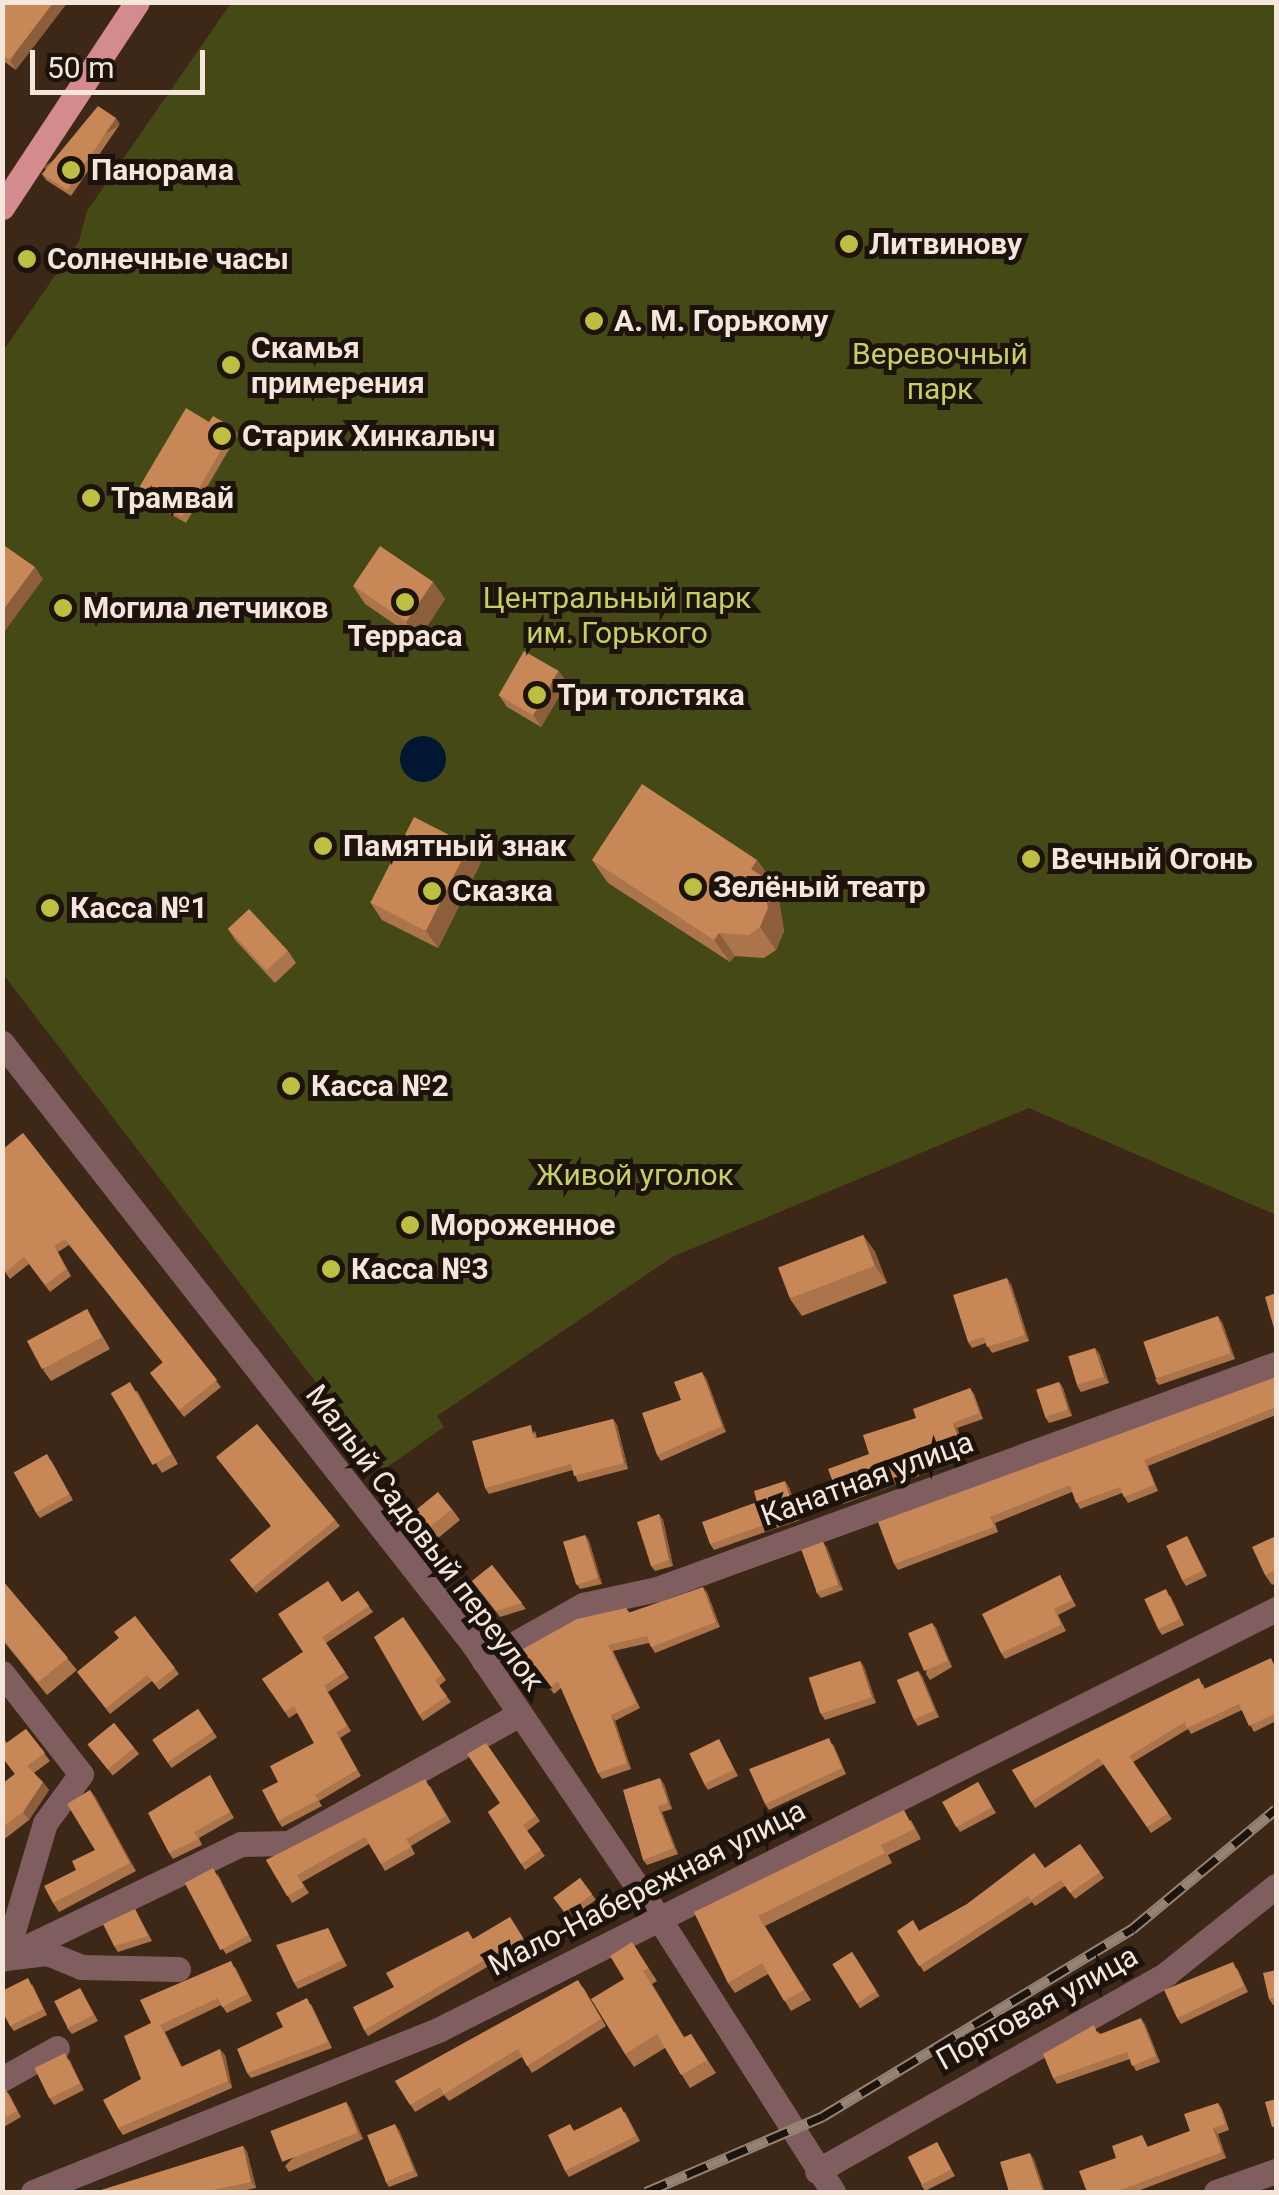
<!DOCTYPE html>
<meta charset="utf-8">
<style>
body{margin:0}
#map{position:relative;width:1279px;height:2195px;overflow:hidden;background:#3d2717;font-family:Roboto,sans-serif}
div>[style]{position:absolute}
.green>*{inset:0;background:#454916}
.water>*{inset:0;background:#001631}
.round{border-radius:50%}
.minor>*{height:25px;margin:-12.5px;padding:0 12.5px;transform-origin:12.5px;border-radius:12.5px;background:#805d5e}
.major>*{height:25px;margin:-12.5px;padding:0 12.5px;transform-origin:12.5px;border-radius:12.5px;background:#d38b8d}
.rail>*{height:11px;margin-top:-5.5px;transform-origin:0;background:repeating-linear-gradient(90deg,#1c130c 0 22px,#958376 0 44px);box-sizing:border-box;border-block:2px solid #958376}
.wall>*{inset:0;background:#ac744a;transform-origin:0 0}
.shaded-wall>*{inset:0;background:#8c5e3c;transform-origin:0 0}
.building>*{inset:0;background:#c88756;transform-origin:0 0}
.dots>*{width:28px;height:28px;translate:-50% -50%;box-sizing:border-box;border:5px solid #1c130c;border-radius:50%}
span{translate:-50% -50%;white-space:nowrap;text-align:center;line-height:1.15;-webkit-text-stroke:10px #1c130c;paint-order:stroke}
.poi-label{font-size:30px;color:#f5e6dc;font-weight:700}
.left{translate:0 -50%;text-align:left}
.park-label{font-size:30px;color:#c7cf62}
.street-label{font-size:30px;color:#f5e6dc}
.frame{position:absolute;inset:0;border:5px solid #f5e6dc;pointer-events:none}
.scale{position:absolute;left:30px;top:50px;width:175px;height:45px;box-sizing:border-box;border:5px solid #f5e6dc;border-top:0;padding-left:12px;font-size:30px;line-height:35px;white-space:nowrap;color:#f5e6dc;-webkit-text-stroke:8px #1c130c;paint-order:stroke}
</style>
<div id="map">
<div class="green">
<div style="clip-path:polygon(231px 3px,1276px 3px,1276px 1215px,1029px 1108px,674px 1256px,437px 1416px,444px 1427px,383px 1470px,3px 974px,3px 351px,79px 241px,87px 211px)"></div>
</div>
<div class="water">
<div class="round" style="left:400px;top:736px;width:46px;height:46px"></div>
</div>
<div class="minor">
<div style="left:2px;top:1043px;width:764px;rotate:51.91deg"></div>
<div style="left:473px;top:1644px;width:330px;rotate:55.9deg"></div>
<div style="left:658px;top:1917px;width:326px;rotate:57.5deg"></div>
<div style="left:484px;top:1661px;width:114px;rotate:-29.5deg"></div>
<div style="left:583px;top:1605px;width:76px;rotate:-12.2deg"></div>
<div style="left:657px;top:1589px;width:659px;rotate:-19.98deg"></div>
<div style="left:2px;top:1673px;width:128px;rotate:52deg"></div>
<div style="left:81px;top:1774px;width:61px;rotate:126.3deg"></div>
<div style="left:45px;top:1823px;width:141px;rotate:106.5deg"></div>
<div style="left:5px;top:1958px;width:42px;rotate:-6.8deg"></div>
<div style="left:47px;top:1953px;width:37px;rotate:22deg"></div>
<div style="left:81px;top:1967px;width:97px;rotate:1.2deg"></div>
<div style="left:2px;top:1959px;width:265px;rotate:-25.7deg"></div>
<div style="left:241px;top:1844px;width:48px;rotate:-1.2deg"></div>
<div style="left:289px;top:1843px;width:262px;rotate:-29.2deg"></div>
<div style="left:2px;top:2079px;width:63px;rotate:-29.4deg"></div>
<div style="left:817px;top:2171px;width:401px;rotate:-29.4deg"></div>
<div style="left:1166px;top:1974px;width:141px;rotate:-38.7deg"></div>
<div style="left:33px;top:2192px;width:438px;rotate:-21.8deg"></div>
<div style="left:440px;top:2029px;width:936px;rotate:-26.67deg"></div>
<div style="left:1216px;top:2192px;width:64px;rotate:-19.3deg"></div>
</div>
<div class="major">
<div style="left:2px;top:207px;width:245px;rotate:-56.6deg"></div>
</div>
<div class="rail">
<div style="left:646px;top:2192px;width:193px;rotate:-23.2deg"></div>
<div style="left:823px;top:2116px;width:361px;rotate:-31.2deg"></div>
<div style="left:1132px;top:1929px;width:187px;rotate:-39.8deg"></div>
</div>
<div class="wall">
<div style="clip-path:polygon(2px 2px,16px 70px,2px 60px)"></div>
<div style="clip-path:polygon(120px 124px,71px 196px,46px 180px,42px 174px)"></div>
<div style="clip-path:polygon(238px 434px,186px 523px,141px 497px,137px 491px)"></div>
<div style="clip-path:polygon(433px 582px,445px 599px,418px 640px,365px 604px,353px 586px)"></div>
<div style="clip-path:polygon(567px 683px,541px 727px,507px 707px,499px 695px)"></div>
<div style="clip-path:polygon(469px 845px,481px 862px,438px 948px,382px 920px,370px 902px)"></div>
<div style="clip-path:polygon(592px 860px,757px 860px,773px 882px,770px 887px,779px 900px,784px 931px,776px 950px,764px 958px,735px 956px,730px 962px,608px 883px)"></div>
<div style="clip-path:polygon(228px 929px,288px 951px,296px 963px,275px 983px,236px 941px)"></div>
<div style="clip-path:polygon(23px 1133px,221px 1387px,184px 1417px,150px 1373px,163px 1363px,69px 1245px,58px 1252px,71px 1276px,50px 1292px,29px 1264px,10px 1279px,5px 1272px,2px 1274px,2px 1150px)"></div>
<div style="clip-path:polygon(863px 1235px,875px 1252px,887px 1283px,802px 1316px,790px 1299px)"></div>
<div style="clip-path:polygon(1011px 1284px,1029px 1341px,992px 1353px,986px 1343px,972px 1348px,968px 1342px)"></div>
<div style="clip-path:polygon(87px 1309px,110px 1349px,51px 1381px,43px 1370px)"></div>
<div style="clip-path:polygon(1222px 1322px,1235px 1359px,1159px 1385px,1155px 1380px)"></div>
<div style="clip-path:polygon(1099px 1353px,1109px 1383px,1081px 1392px,1077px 1386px)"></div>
<div style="clip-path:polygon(1276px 1377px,1276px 1415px,1148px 1466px,1158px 1491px,1128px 1503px,1122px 1493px,1080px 1509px,1072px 1492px,995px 1523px,998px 1532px,898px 1570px,894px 1564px)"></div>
<div style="clip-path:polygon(706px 1378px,726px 1432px,661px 1461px,657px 1455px,681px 1400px)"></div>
<div style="clip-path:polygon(1059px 1382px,1063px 1388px,1072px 1416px,1049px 1423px,1045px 1417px)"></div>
<div style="clip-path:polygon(970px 1388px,974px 1394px,983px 1419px,957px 1428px,968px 1458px,843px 1504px,839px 1498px,869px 1454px,916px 1418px)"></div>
<div style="clip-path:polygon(137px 1391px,178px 1464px,162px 1473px,111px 1394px)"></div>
<div style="clip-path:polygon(613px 1419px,617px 1425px,628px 1469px,578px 1482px,573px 1470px,489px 1494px,485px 1488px,535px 1431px,537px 1438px)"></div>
<div style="clip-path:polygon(257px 1424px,340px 1526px,256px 1593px,230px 1560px,271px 1527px)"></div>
<div style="clip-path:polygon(51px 1460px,73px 1500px,40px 1518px,36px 1513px)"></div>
<div style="clip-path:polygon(789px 1487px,800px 1520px,714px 1550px,710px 1544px,757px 1502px)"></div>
<div style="clip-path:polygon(452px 1509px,460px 1520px,431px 1544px,409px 1516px)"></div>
<div style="clip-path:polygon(659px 1514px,663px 1520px,673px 1566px,655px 1571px,651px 1566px)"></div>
<div style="clip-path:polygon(585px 1535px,589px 1541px,602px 1584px,580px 1589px,576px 1583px)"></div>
<div style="clip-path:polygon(1187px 1536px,1207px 1576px,1186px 1586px,1182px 1580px)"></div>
<div style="clip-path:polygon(1276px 1536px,1276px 1583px,1272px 1585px,1265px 1575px)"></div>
<div style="clip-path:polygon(823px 1542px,827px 1548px,843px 1590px,821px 1598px,816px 1592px)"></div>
<div style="clip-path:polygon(492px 1565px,526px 1609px,500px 1617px,472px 1581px)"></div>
<div style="clip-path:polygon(1060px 1575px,1076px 1606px,1058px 1615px,1066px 1631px,1005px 1659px,1001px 1653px)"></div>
<div style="clip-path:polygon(2px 1580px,77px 1670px,47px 1695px,5px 1643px,2px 1645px)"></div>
<div style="clip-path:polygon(358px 1591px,373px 1612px,326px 1643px,349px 1678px,328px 1692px,351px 1731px,340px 1738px,361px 1776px,319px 1801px,322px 1806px,282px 1827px,278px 1821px,278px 1782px,314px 1743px,297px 1713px,289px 1718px,262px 1679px,303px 1652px,342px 1602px)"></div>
<div style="clip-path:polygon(707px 1592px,720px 1627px,655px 1653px,649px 1643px,613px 1651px,640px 1708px,615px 1721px,631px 1769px,602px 1779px,598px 1773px,561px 1688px,554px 1694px,521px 1650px,626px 1608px,630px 1613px)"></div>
<div style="clip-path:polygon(1170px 1595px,1184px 1625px,1162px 1635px,1158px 1629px)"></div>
<div style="clip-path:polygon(135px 1616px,179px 1674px,159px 1690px,152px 1681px,110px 1714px,77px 1672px,119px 1638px)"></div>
<div style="clip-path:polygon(403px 1617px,446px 1680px,439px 1686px,451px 1702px,423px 1721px,419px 1715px)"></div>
<div style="clip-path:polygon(932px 1623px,936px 1628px,952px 1667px,930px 1680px,926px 1674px)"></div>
<div style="clip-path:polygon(860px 1661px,864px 1667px,876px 1703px,825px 1720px,821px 1714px)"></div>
<div style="clip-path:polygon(1276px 1666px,1276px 1721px,1254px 1732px,1242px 1710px,1191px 1734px,1188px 1729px,1133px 1762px,1172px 1819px,1151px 1833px,1104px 1764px,1035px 1808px,1012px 1770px,1203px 1684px,1205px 1689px)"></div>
<div style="clip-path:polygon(918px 1671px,922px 1676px,939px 1717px,918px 1726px,914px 1720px)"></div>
<div style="left:198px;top:1709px;width:34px;height:55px;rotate:56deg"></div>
<div style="left:114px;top:1723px;width:40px;height:34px;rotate:51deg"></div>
<div style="clip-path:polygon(26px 1729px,50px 1761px,34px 1773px,49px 1790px,29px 1820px,2px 1841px,2px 1784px,15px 1774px,3px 1758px,2px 1736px,7px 1743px)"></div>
<div style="clip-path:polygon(719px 1739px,738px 1776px,708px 1790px,704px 1784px)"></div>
<div style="clip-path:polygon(486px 1743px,540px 1821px,527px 1831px,545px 1856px,525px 1870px,488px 1812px,500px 1803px)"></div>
<div style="clip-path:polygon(833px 1744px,846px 1774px,769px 1810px,765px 1804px)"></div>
<div style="clip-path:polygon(210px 1775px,234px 1818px,199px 1838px,202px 1845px,173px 1859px,169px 1853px)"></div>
<div style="clip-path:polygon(978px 1782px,996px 1813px,960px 1832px,956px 1826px)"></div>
<div style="clip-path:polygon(664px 1784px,672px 1809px,662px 1812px,678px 1854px,647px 1865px,643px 1860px)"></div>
<div style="clip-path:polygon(430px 1786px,451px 1822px,411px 1846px,415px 1854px,385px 1871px,369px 1844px,302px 1882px,309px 1893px,292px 1903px,266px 1860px)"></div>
<div style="clip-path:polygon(90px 1790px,136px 1871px,59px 1912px,53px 1903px,76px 1870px,95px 1850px)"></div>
<div style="clip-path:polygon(911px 1820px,921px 1839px,888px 1855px,892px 1863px,765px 1926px,811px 2000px,791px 2011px,768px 1974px,735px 1993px,728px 1983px,694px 1912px)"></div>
<div style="clip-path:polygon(1080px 1844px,1104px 1878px,1075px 1899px,1065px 1886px,1035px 1906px,1032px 1902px,924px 1972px,897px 1931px,920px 1931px,1045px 1868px)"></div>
<div style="clip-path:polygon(217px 1873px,252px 1941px,226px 1954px,222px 1948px)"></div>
<div style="left:580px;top:1878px;width:27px;height:33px;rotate:54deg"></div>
<div style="clip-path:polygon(135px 1909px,152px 1941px,118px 1952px,114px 1946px)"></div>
<div style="clip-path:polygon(510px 1917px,527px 1944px,368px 2036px,364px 2030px,394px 1987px)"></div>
<div style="clip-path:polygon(328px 1928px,347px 1966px,298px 1989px,294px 1983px)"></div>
<div style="clip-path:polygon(632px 1942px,657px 1981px,652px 1984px,684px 2037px,691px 2034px,716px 2073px,690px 2088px,665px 2048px,634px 2067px,625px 2054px,624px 1979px)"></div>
<div style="left:852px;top:1952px;width:52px;height:23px;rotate:58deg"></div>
<div style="clip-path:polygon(235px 1967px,252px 2001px,227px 2013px,221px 2005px,165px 2032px,182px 2067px,225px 2055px,232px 2088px,123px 2135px,118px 2128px,141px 2079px,151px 2023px)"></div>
<div style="clip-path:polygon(1237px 1968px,1248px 1992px,1181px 2024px,1177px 2018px)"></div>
<div style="clip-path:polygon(1276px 1970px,1276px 2004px,1273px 2005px,1269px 1999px)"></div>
<div style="clip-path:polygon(32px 1984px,47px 2015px,14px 2031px,10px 2026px)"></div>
<div style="clip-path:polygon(583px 1987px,606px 2026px,532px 2073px,522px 2057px,449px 2101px,444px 2095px,415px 2112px,395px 2081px)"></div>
<div style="clip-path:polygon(80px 1988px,98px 2021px,72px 2034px,67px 2028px)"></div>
<div style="clip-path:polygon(311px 2004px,332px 2048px,251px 2078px,247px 2073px,283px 2027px)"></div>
<div style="clip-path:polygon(1145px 2024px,1160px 2062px,1136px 2071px,1130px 2059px,1057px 2084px,1053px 2078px,1098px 2031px,1100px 2034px)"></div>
<div style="clip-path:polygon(69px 2059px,84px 2090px,54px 2105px,50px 2099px)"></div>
<div style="clip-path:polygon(2px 2088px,9px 2094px,21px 2117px,2px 2128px)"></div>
<div style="clip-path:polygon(346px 2102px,350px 2108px,363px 2139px,289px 2172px,285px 2166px)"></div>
<div style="clip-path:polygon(1218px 2103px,1222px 2109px,1229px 2130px,1218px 2134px,1226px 2158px,1135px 2192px,1087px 2192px,1116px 2158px,1142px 2135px,1148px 2147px,1190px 2131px)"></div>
<div style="clip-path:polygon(625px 2112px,640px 2141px,569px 2177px,565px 2171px,575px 2130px)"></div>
<div style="clip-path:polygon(399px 2130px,418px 2176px,389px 2187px,385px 2181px)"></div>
<div style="clip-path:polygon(937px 2142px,955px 2176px,925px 2191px,921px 2185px)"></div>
<div style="clip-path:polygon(243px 2146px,247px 2152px,256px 2188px,237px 2192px,95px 2192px)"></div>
</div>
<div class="shaded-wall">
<div style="clip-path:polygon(54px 2px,68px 2px,16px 70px,10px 60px)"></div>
<div style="left:116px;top:118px;width:7px;height:87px;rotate:56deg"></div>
<div style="left:234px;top:428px;width:7px;height:103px;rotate:56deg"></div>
<div style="clip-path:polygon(35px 567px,43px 579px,2px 635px,2px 612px)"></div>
<div style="clip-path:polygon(433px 582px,445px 599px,418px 640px,406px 622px)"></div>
<div style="clip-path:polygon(559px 671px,567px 683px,541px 727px,533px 715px)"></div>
<div style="clip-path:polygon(469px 845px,481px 862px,438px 948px,426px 931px)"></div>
<div style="clip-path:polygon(757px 860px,773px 882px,770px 887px,779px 900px,784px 931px,776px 950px,760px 927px,751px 869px)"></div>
<div style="clip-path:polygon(719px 933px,735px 956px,730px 962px,714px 940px)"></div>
<div style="clip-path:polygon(863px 1235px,875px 1252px,887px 1283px,875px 1266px)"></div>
<div style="clip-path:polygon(1007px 1278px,1011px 1284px,1029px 1341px,1025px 1335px)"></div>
<div style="clip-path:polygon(1218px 1316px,1222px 1322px,1235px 1359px,1231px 1353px)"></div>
<div style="clip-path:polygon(1095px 1348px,1099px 1353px,1109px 1383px,1104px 1377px)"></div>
<div style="clip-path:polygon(702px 1372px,706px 1378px,726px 1432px,722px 1426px)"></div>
<div style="clip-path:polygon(1059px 1382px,1063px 1388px,1072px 1416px,1068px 1410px)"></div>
<div style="clip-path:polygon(613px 1419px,617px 1425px,628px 1469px,624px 1463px)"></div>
<div style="clip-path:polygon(953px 1423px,957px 1428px,968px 1458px,963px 1452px)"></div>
<div style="clip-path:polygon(785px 1481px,789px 1487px,800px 1520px,795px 1514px)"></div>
<div style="clip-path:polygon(659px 1514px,663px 1520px,673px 1566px,669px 1560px)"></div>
<div style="clip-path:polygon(585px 1535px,589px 1541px,602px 1584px,598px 1578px)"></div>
<div style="clip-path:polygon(823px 1542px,827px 1548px,843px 1590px,838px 1584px)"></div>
<div style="clip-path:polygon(703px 1587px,707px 1592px,720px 1627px,716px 1622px)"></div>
<div style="clip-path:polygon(932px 1623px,936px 1628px,952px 1667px,948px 1661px)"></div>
<div style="clip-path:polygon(860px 1661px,864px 1667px,876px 1703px,872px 1697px)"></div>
<div style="clip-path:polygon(918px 1671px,922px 1676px,939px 1717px,935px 1711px)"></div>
<div style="clip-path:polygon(611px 1715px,615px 1721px,631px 1769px,627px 1763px)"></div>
<div style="clip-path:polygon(660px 1778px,664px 1784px,672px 1809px,668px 1803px)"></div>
<div style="clip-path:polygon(43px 1782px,49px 1790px,29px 1820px,23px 1812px)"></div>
<div style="clip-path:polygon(90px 1790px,96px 1798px,136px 1871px,130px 1863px)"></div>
<div style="clip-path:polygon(658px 1806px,662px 1812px,678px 1854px,674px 1848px)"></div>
<div style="clip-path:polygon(1141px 2018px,1145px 2024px,1160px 2062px,1156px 2056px)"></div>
<div style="clip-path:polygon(220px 2049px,225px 2055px,232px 2088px,228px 2081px)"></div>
<div style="clip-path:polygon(346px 2102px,350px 2108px,363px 2139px,358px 2133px)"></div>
<div style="clip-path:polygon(395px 2124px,399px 2130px,418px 2176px,414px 2170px)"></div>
<div style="clip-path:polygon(1213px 2128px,1218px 2134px,1226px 2158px,1222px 2152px)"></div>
<div style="clip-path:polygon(243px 2146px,247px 2152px,256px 2188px,251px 2182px)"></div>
<div style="clip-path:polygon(1030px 2153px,1034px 2159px,1045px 2192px,1043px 2192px)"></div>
</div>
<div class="building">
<div style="clip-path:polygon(2px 2px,54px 2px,10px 60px,2px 55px)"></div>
<div style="clip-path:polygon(98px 106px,116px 118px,67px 190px,42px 174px)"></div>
<div style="clip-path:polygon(186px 408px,209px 422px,213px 416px,234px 428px,182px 517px,137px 491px)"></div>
<div style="clip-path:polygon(2px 544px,35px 567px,2px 612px)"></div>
<div style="left:380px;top:546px;width:64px;height:48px;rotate:34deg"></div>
<div style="left:524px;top:651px;width:40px;height:51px;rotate:30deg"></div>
<div style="clip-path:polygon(642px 784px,757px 860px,751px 869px,763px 877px,768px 908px,760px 927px,749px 935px,719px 933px,714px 940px,592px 860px)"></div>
<div style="left:414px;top:817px;width:62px;height:96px;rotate:27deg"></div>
<div style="left:249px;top:909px;width:57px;height:29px;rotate:47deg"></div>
<div style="clip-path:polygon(23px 1133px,217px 1380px,179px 1410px,150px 1373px,163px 1362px,65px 1239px,54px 1246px,66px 1269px,45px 1285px,24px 1257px,6px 1272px,2px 1268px,2px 1150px)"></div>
<div style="left:863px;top:1235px;width:33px;height:91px;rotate:69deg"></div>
<div style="clip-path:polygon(1007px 1278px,1025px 1335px,987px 1347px,984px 1337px,968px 1342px,953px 1295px)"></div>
<div style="clip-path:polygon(1276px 1293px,1276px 1335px,1265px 1297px)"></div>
<div style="left:87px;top:1309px;width:32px;height:68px;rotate:62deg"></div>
<div style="left:1218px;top:1316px;width:39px;height:79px;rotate:71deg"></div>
<div style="left:1095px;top:1348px;width:30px;height:28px;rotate:73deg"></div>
<div style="clip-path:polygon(702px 1372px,722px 1426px,657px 1455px,642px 1413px,681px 1400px,674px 1382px)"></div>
<div style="clip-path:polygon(1276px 1377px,1276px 1407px,1144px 1460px,1154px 1485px,1124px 1497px,1120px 1487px,1076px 1503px,1070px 1485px,990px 1517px,994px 1527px,894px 1564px,878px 1522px)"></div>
<div style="left:130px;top:1382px;width:83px;height:22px;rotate:60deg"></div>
<div style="left:1059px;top:1382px;width:29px;height:24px;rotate:72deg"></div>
<div style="clip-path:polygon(970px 1388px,979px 1413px,953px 1423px,963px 1452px,839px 1498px,828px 1469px,869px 1454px,863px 1435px,916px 1418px,913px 1409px)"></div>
<div style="clip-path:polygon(613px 1419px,624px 1463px,574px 1476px,571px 1464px,485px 1488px,472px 1441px,531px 1425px,534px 1439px)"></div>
<div style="clip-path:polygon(257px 1424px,335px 1520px,252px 1588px,230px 1560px,271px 1526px,216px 1457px)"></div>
<div style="left:47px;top:1454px;width:46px;height:38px;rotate:61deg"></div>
<div style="clip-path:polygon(785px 1481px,795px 1514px,710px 1544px,702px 1522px,757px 1502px,754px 1491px)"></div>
<div style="left:438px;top:1492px;width:22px;height:38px;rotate:51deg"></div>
<div style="clip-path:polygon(659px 1514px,669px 1560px,651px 1566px,637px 1522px)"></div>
<div style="left:585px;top:1535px;width:45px;height:23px;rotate:73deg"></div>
<div style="left:1187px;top:1536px;width:38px;height:23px;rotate:65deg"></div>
<div style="clip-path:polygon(1276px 1536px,1276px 1570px,1265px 1575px,1252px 1547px)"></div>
<div style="left:823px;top:1542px;width:45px;height:23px;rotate:70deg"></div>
<div style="clip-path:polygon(492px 1565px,522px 1603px,496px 1611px,472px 1581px)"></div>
<div style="clip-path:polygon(1060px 1575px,1072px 1600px,1054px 1609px,1061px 1625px,1001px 1653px,982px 1614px)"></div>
<div style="clip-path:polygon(2px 1580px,68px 1658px,38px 1682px,2px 1638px)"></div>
<div style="clip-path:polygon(328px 1581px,342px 1602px,358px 1591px,369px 1606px,322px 1637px,345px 1672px,324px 1686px,347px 1726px,336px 1732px,357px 1770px,315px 1795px,318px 1800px,278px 1821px,262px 1790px,278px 1782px,270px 1766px,314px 1743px,294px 1706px,285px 1712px,262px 1679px,303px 1652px,278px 1614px)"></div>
<div style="clip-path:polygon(703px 1587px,716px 1622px,651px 1647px,647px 1636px,608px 1645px,636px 1703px,611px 1715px,627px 1763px,598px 1773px,558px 1681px,549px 1688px,521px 1650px,577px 1619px,626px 1608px,628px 1613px)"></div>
<div style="left:1166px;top:1589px;width:33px;height:24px;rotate:65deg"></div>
<div style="clip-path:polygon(135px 1616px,175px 1668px,155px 1684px,147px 1675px,106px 1708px,77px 1672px,119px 1638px,114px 1632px)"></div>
<div style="clip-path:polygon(403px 1617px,442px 1675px,435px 1680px,447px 1696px,419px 1715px,374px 1637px)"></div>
<div style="left:932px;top:1623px;width:41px;height:26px;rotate:67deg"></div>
<div style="clip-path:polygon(1271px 1658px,1276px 1669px,1276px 1713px,1249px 1726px,1239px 1704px,1187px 1728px,1185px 1722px,1129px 1756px,1168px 1813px,1147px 1827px,1099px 1758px,1031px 1802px,1012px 1770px,1199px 1678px,1204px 1689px)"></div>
<div style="left:860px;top:1661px;width:38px;height:54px;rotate:72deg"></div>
<div style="left:918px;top:1671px;width:43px;height:23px;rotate:67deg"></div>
<div style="left:198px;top:1709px;width:27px;height:55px;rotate:56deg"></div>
<div style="left:114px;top:1723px;width:32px;height:34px;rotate:51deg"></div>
<div style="clip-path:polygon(26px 1729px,45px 1753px,27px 1766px,43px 1782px,23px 1812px,2px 1828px,2px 1784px,15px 1774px,2px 1757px,2px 1746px)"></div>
<div style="clip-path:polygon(829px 1738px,842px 1768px,765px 1804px,749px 1769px)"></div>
<div style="left:719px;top:1739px;width:34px;height:33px;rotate:64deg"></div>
<div style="clip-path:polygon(486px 1743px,536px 1816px,523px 1825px,541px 1850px,521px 1864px,488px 1812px,500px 1803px,467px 1754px)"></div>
<div style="clip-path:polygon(210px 1775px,230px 1812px,194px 1832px,198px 1839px,169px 1853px,148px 1813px)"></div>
<div style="clip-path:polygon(660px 1778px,668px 1803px,658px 1806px,674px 1848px,643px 1860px,623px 1790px)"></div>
<div style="clip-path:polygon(425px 1779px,446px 1816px,406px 1839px,411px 1847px,381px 1864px,365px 1837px,297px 1875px,304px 1887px,287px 1896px,266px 1860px)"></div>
<div style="left:978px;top:1782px;width:29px;height:41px;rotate:61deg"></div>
<div style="clip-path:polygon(90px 1790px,130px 1863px,53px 1903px,44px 1886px,76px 1870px,72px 1861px,95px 1850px,67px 1804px)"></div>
<div style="clip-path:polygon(904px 1810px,914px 1829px,881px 1845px,885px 1853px,758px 1916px,804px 1990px,784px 2001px,762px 1963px,728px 1983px,694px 1912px)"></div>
<div style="clip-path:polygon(1080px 1844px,1100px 1872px,1070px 1893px,1061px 1880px,1031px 1900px,1028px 1896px,919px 1966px,897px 1931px,913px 1920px,919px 1931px,967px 1904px,1034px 1853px,1045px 1868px)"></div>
<div style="left:213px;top:1868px;width:76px;height:32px;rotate:62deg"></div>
<div style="left:580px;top:1878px;width:20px;height:33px;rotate:53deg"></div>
<div style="clip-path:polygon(135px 1909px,148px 1936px,114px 1946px,103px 1924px)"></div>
<div style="clip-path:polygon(510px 1917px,523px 1938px,364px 2030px,353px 2007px,394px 1987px,386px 1973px,468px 1931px,473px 1939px)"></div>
<div style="clip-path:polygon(328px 1928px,343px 1960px,294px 1983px,276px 1945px)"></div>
<div style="clip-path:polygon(632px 1942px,648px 1968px,643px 1971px,684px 2038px,691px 2034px,707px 2060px,681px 2075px,657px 2034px,625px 2054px,591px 1999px,624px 1979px,610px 1956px)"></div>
<div style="left:852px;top:1952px;width:46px;height:23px;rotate:58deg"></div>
<div style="clip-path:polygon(231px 1961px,247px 1994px,222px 2007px,218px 1998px,160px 2025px,181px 2067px,220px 2049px,228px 2081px,118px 2128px,103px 2100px,141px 2079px,124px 2036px,151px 2023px,140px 2000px)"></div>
<div style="clip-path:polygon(1233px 1962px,1244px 1986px,1177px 2018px,1164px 1990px)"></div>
<div style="clip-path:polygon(1276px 1970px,1276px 1997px,1269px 1999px,1263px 1973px)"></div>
<div style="clip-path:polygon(28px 1978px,43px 2009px,10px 2026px,2px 2011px,2px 1991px)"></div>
<div style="clip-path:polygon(578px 1980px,601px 2019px,527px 2066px,518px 2049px,444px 2094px,440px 2087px,410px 2105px,395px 2081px)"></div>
<div style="left:80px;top:1988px;width:30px;height:29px;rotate:63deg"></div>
<div style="clip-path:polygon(307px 1998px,328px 2042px,247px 2073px,237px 2049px,283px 2027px,276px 2013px)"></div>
<div style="clip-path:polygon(1141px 2018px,1156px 2056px,1132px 2066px,1127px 2052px,1053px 2078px,1043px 2054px,1094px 2025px,1098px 2035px)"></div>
<div style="left:65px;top:2053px;width:34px;height:34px;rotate:64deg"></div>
<div style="clip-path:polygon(2px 2088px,5px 2088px,17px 2111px,2px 2119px)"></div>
<div style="clip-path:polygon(1276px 2099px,1276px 2126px,1272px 2127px,1265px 2102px)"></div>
<div style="left:346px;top:2102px;width:33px;height:81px;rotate:69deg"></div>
<div style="clip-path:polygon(1218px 2103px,1225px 2124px,1213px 2128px,1222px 2152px,1115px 2192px,1087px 2192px,1079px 2171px,1116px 2158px,1112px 2146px,1142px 2135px,1147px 2147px,1190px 2131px,1184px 2114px)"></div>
<div style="clip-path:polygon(621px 2107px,636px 2136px,565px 2171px,548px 2135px,570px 2124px,574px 2131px)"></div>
<div style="left:395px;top:2124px;width:50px;height:30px;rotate:68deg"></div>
<div style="left:937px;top:2142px;width:31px;height:33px;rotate:63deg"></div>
<div style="clip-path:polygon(243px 2146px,251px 2182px,203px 2192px,95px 2192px)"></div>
<div style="clip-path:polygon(1030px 2153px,1043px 2192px,1009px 2192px,1000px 2162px)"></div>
</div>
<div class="dots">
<div style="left:71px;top:170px;background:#bdbf43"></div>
<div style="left:849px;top:244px;background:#bdbf43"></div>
<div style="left:27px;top:259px;background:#bdbf43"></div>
<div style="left:594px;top:321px;background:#bdbf43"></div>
<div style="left:231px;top:365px;background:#bdbf43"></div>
<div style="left:222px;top:436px;background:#bdbf43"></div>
<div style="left:91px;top:498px;background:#bdbf43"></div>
<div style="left:405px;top:602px;background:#bdbf43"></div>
<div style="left:63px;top:608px;background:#bdbf43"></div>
<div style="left:537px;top:695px;background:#bdbf43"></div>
<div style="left:323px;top:846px;background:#bdbf43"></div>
<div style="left:1031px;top:859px;background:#bdbf43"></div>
<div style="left:693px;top:887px;background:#bdbf43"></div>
<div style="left:432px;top:891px;background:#bdbf43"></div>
<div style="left:50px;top:908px;background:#bdbf43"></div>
<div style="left:291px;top:1086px;background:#bdbf43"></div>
<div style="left:410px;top:1225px;background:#bdbf43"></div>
<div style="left:331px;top:1269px;background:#bdbf43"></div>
</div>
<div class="poi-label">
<span class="left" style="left:91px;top:170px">Панорама</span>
<span class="left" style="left:869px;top:244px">Литвинову</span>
<span class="left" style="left:47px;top:259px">Солнечные часы</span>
<span class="left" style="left:614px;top:321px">А. М. Горькому</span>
<span class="left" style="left:251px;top:365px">Скамья<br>примерения</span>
<span class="left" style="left:242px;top:436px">Старик Хинкалыч</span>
<span class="left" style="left:111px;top:498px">Трамвай</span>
<span class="left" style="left:83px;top:608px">Могила летчиков</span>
<span style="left:405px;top:636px">Терраса</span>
<span class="left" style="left:557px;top:695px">Три толстяка</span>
<span class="left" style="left:343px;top:846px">Памятный знак</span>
<span class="left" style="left:1051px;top:859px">Вечный Огонь</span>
<span class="left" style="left:713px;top:887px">Зелёный театр</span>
<span class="left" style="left:452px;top:891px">Сказка</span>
<span class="left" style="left:70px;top:908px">Касса №1</span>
<span class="left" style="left:311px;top:1086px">Касса №2</span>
<span class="left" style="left:430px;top:1225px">Мороженное</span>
<span class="left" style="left:351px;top:1269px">Касса №3</span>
</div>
<div class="park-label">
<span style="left:940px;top:371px">Веревочный<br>парк</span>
<span style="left:617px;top:615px">Центральный парк<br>им. Горького</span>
<span style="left:635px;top:1175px">Живой уголок</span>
</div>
<div class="street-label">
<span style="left:867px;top:1479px;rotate:-20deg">Канатная улица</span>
<span style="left:425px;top:1538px;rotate:53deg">Малый Садовый переулок</span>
<span style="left:647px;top:1888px;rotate:-27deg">Мало-Набережная улица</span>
<span style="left:1037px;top:2008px;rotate:-29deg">Портовая улица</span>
</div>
<div class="frame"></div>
<div class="scale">50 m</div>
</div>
